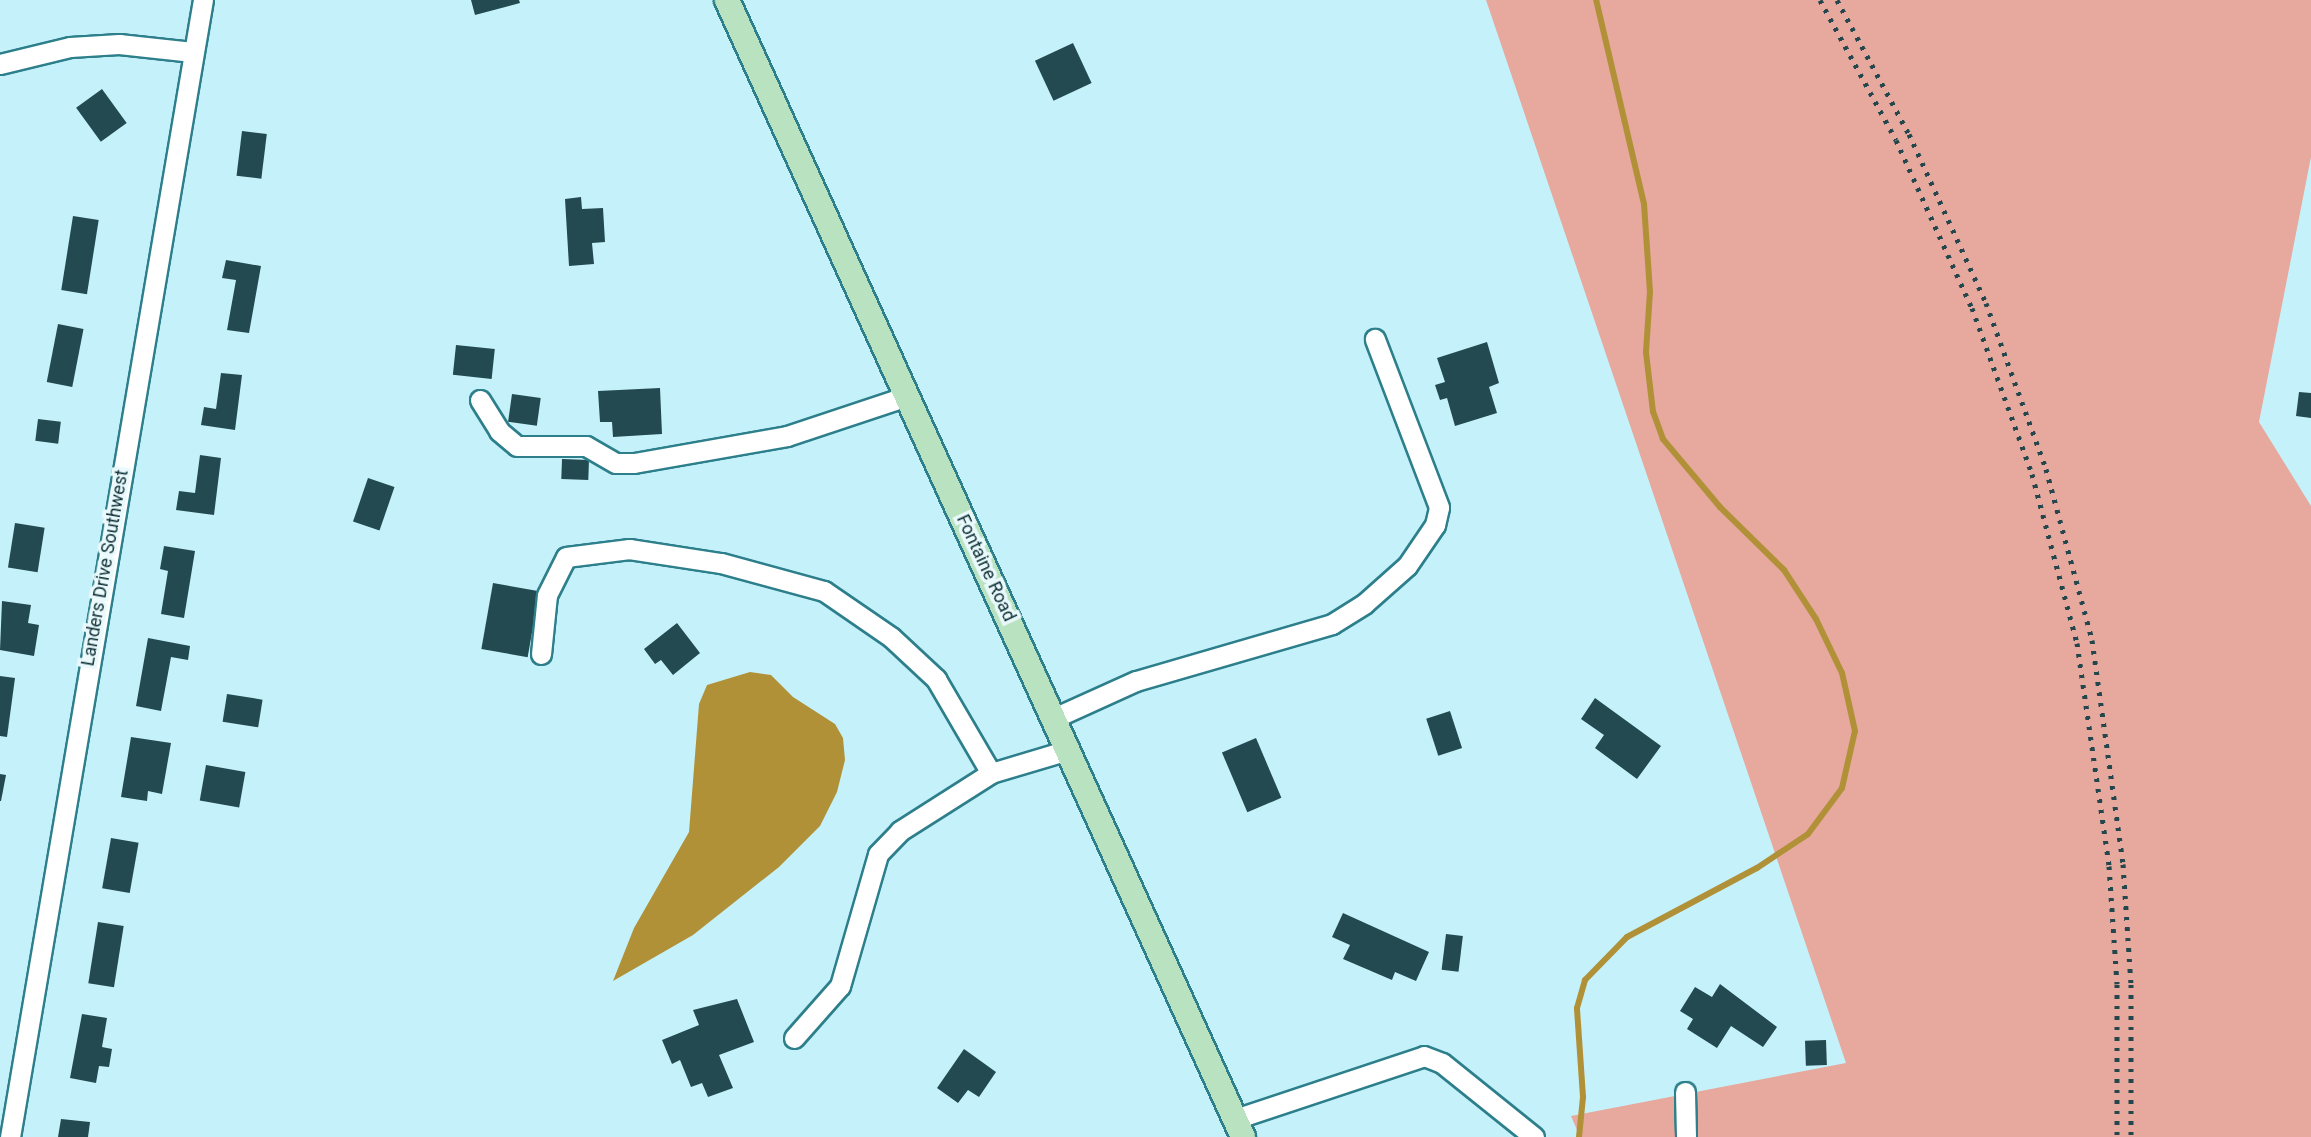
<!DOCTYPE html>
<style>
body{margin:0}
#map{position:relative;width:2311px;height:1137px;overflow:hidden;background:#c5f2fa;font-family:Roboto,sans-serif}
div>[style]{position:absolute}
.green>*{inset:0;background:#e7a89d}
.water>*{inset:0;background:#b19138}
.stream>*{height:6px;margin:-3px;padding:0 3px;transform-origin:3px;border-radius:3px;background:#b19138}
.building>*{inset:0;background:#234a50;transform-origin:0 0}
.roads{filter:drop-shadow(2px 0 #2d7f8b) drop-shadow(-2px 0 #2d7f8b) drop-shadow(0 2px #2d7f8b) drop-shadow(0 -2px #2d7f8b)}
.minor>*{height:19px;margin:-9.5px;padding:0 9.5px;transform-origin:9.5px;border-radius:9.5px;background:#fff}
.major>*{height:24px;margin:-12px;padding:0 12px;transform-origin:12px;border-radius:12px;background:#b9e2c1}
.rail>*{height:5px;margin-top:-2.5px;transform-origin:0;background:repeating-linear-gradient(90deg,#23474c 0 3.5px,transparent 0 10.5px)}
span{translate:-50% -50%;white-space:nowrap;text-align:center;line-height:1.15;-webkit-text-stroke:7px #eaf9fc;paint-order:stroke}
.street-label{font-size:18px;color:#0d2f34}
</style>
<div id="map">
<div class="green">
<div style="clip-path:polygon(1486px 0,2311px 0,2311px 157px,2259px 422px,2311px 506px,2311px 1137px,1580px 1137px,1571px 1116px,1846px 1063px)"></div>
</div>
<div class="water">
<div style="clip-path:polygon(750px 672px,771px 675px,793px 697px,835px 724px,843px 738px,845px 760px,837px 792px,820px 826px,779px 867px,693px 935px,613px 981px,634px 928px,689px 832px,699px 704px,707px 685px)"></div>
</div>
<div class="stream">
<div style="left:1579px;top:1137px;width:40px;rotate:-84.3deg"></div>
<div style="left:1583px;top:1097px;width:89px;rotate:-93.9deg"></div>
<div style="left:1577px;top:1008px;width:29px;rotate:-74deg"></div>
<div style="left:1585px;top:980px;width:60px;rotate:-45.7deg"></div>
<div style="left:1627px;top:937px;width:147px;rotate:-28deg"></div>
<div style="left:1757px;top:868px;width:61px;rotate:-33.7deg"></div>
<div style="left:1808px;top:834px;width:57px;rotate:-53.5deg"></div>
<div style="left:1842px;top:788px;width:58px;rotate:-77.2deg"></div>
<div style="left:1855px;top:731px;width:59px;rotate:-102.6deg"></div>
<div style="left:1842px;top:673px;width:60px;rotate:-115.7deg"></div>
<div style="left:1816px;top:619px;width:59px;rotate:-123.1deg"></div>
<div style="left:1784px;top:570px;width:90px;rotate:-135.5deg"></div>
<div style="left:1720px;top:507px;width:89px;rotate:-130deg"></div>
<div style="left:1663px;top:439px;width:29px;rotate:-110deg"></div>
<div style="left:1653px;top:412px;width:60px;rotate:-96.7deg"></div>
<div style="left:1646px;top:352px;width:60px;rotate:-86.2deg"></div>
<div style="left:1650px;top:292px;width:88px;rotate:-93.9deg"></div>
<div style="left:1644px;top:204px;width:210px;rotate:-103.2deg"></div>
</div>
<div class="building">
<div style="clip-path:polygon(471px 0,519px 0,520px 3px,475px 15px)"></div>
<div style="left:1073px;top:43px;width:44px;height:42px;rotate:65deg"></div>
<div style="left:102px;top:89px;width:42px;height:32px;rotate:54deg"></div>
<div style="left:242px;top:131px;width:25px;height:45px;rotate:7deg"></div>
<div style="clip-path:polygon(581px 197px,582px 209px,603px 208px,605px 242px,592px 243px,594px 264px,569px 266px,565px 199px)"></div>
<div style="left:73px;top:216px;width:26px;height:75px;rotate:9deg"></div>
<div style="clip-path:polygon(226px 260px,261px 266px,249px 333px,227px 330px,236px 280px,222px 278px)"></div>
<div style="left:58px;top:324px;width:26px;height:59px;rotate:11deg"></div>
<div style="clip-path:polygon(1487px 342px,1499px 383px,1489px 387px,1497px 413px,1455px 426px,1447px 398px,1440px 400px,1435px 385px,1445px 382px,1437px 358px)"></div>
<div style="left:456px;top:345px;width:39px;height:30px;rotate:6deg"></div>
<div style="clip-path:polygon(221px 373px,242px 375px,235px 430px,201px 425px,204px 407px,216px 409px)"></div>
<div style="clip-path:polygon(660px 388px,662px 434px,613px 437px,612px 422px,600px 422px,598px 391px)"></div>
<div style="clip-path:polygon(2299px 392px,2311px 393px,2311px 418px,2296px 416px)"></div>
<div style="left:512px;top:394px;width:29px;height:28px;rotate:8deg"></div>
<div style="left:38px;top:419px;width:23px;height:22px;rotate:7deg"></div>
<div style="clip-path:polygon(200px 455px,221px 458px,214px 515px,176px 510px,179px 491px,195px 493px)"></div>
<div style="left:562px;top:459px;width:27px;height:20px;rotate:2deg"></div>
<div style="left:368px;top:478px;width:28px;height:46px;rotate:19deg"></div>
<div style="left:15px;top:523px;width:30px;height:45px;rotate:9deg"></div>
<div style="clip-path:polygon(164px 546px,195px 551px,184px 618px,161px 614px,168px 571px,160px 569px)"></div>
<div style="left:493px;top:583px;width:47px;height:67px;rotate:10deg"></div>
<div style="clip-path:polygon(2px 601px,31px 605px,28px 623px,39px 625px,34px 656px,0 650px)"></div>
<div style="clip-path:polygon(677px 623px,700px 653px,673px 675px,661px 660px,655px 664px,644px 649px)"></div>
<div style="clip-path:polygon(148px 638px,190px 646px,188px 660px,171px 657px,161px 711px,136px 706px)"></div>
<div style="clip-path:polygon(0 676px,15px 678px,7px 737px,0 736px)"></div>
<div style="left:227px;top:694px;width:36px;height:28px;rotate:9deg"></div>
<div style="clip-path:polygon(1595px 698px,1661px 746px,1637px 779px,1595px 748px,1604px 735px,1581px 719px)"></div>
<div style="left:1450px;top:711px;width:39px;height:25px;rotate:72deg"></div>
<div style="clip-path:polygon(131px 737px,171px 743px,162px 794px,148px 791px,147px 801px,121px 797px)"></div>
<div style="left:1256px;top:738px;width:65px;height:37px;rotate:67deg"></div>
<div style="left:206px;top:765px;width:40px;height:36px;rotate:10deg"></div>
<div style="clip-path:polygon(0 774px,6px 775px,1px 801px,0 801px)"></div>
<div style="left:111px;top:838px;width:28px;height:51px;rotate:10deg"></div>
<div style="clip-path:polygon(1343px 913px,1429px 952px,1416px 981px,1395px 972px,1392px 980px,1343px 959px,1350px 945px,1332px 937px)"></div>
<div style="left:98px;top:922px;width:26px;height:62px;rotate:9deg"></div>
<div style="left:1446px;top:934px;width:17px;height:36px;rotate:7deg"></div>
<div style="clip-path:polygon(1720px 984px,1777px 1027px,1763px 1047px,1731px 1026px,1717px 1048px,1687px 1029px,1693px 1019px,1680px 1011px,1695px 987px,1712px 997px)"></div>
<div style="clip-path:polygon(737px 999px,754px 1042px,719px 1055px,733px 1088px,708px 1097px,702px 1083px,691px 1087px,680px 1060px,672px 1064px,662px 1040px,699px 1025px,693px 1010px)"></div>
<div style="clip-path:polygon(82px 1014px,107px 1018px,102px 1047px,112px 1049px,109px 1067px,99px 1066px,96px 1083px,70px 1078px)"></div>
<div style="left:1826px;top:1040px;width:25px;height:21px;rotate:88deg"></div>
<div style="clip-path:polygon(964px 1049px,996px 1072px,979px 1097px,968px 1090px,958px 1103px,937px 1088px)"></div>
<div style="clip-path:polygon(61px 1119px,90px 1122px,88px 1137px,58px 1137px)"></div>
</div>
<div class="roads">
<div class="minor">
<div style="left:0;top:64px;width:72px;rotate:-13.7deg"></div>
<div style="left:70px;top:47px;width:49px;rotate:-3.5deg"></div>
<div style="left:119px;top:44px;width:74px;rotate:6.2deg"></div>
<div style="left:480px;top:400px;width:36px;rotate:58deg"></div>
<div style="left:499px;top:431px;width:23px;rotate:40deg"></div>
<div style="left:517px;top:446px;width:69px"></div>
<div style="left:586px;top:446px;width:34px;rotate:30deg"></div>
<div style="left:616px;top:463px;width:18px"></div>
<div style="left:634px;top:463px;width:155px;rotate:-10deg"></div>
<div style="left:787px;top:436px;width:126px;rotate:-18.4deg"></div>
<div style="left:541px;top:654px;width:59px;rotate:-84.2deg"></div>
<div style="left:547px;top:595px;width:42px;rotate:-63.4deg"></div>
<div style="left:566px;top:557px;width:64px;rotate:-7.2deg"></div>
<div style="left:629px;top:549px;width:93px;rotate:8.7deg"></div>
<div style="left:721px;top:563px;width:107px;rotate:15.2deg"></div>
<div style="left:824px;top:591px;width:81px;rotate:34.5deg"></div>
<div style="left:891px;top:637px;width:62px;rotate:43deg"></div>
<div style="left:936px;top:679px;width:109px;rotate:59.7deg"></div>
<div style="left:991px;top:773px;width:80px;rotate:-16.6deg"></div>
<div style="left:1054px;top:718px;width:90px;rotate:-24.3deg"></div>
<div style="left:1136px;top:681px;width:204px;rotate:-16.2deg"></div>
<div style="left:1332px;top:624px;width:38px;rotate:-32deg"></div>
<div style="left:1364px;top:604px;width:57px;rotate:-41.5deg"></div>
<div style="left:1407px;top:566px;width:50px;rotate:-55.7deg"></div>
<div style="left:1435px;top:525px;width:18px;rotate:-77deg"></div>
<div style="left:1439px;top:507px;width:180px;rotate:-110.9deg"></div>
<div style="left:794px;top:1038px;width:69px;rotate:-48.5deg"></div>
<div style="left:840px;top:986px;width:137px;rotate:-73.9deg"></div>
<div style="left:878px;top:854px;width:32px;rotate:-46deg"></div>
<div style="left:900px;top:831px;width:108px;rotate:-32.5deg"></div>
<div style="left:1685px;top:1092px;width:45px;rotate:88.7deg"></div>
<div style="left:1235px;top:1119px;width:199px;rotate:-18.4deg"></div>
<div style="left:1424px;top:1056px;width:19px;rotate:21deg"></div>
<div style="left:1442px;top:1063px;width:118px;rotate:38.8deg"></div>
<div style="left:10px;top:1137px;width:1153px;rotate:-80.37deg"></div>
</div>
<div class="major">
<div style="left:727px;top:0;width:1249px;rotate:65.59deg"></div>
</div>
</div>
<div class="rail">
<div style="left:1820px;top:0;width:159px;rotate:61.5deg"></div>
<div style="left:1896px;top:140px;width:184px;rotate:65.7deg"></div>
<div style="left:1972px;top:308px;width:177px;rotate:70.1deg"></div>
<div style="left:2032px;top:474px;width:175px;rotate:75.1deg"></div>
<div style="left:2077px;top:643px;width:225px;rotate:81.8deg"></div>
<div style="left:2109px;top:866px;width:118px;rotate:86.1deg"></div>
<div style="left:2117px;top:984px;width:153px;rotate:90deg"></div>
<div style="left:1837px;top:0;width:152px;rotate:61.8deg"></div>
<div style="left:1909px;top:134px;width:186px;rotate:65.5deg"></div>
<div style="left:1986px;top:303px;width:177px;rotate:70.1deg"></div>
<div style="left:2046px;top:469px;width:177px;rotate:74.9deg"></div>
<div style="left:2092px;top:640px;width:226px;rotate:82.1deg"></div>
<div style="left:2123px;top:864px;width:120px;rotate:86.2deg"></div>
<div style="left:2131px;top:984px;width:153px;rotate:90deg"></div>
</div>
<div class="street-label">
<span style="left:105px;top:568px;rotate:-80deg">Landers Drive Southwest</span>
<span style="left:986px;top:568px;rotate:65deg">Fontaine Road</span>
</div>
</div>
